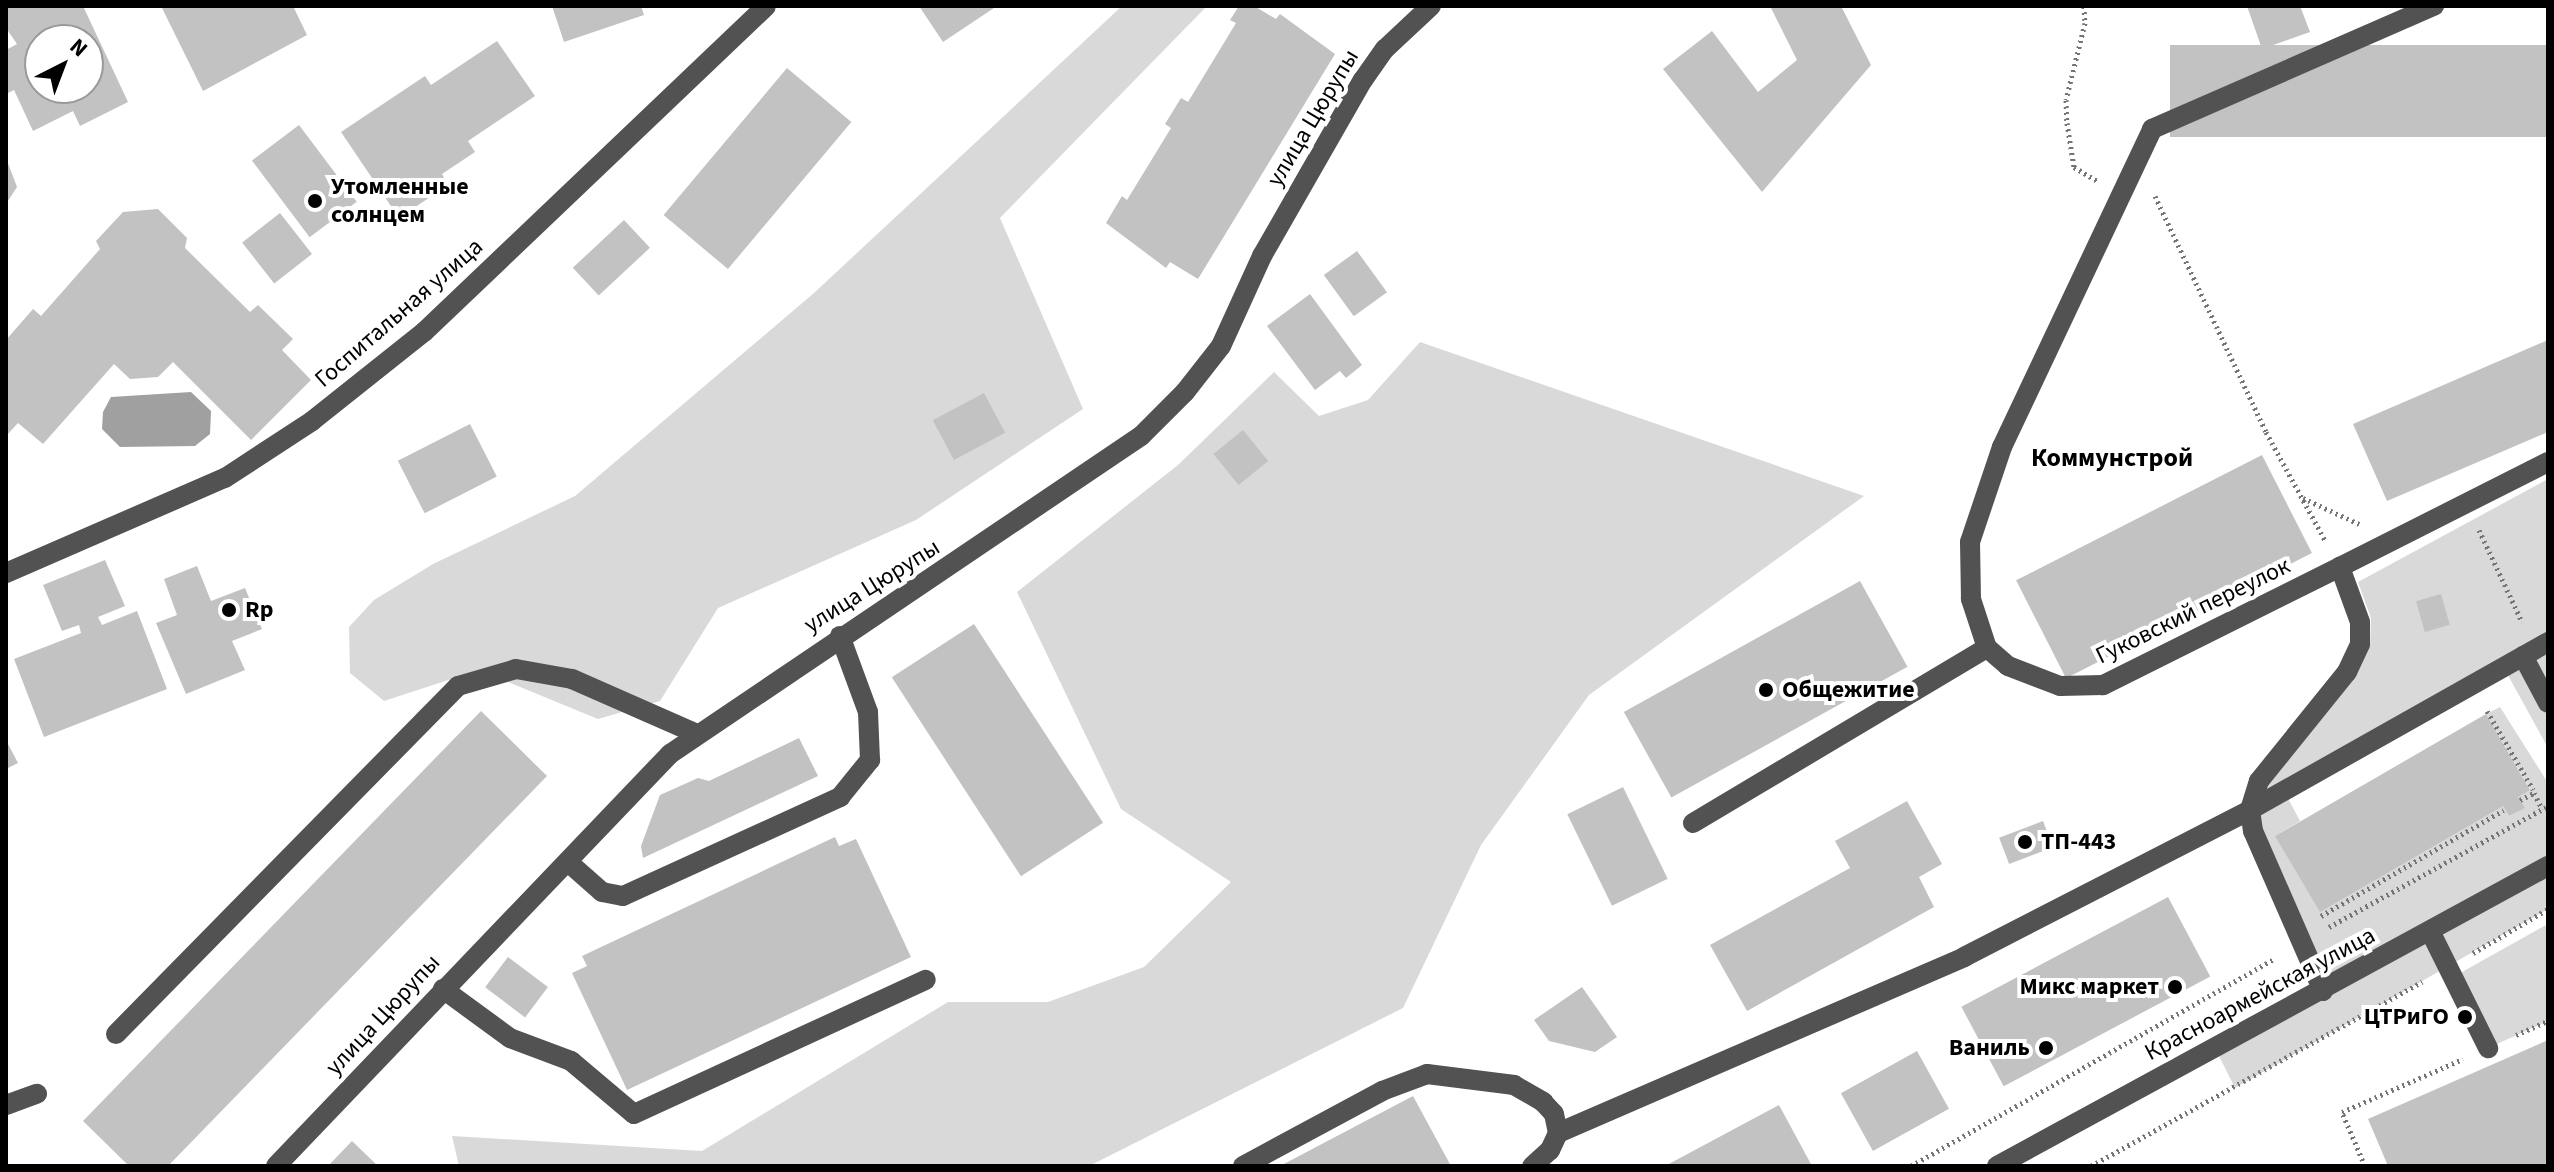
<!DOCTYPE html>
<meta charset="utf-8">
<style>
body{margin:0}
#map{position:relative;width:2554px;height:1172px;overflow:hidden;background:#fff;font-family:"Source Sans 3",sans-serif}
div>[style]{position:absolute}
.green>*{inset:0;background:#d9d9d9}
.water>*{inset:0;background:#a0a0a0}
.building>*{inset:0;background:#c2c2c2;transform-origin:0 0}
.path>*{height:5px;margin-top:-2.5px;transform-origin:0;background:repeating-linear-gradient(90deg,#747474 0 2px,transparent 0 6px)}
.minor>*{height:20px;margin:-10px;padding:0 10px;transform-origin:10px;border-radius:10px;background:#525252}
.dots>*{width:22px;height:22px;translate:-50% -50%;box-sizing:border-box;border:4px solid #fff;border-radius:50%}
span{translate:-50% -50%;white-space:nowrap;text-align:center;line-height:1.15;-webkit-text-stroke:8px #fff;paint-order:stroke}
.street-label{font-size:24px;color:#000}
.poi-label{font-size:24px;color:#000;font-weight:700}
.left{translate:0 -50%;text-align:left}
.right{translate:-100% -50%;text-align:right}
.neighbourhood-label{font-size:26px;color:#000;font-weight:700}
.frame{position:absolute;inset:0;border:8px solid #000;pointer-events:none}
.north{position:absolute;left:24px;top:24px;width:80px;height:80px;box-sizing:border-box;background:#fff;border:2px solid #999;border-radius:50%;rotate:42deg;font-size:22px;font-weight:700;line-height:32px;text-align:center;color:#000}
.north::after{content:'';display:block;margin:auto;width:28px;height:36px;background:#000;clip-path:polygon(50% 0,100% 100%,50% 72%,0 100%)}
</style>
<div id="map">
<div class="green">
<div style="clip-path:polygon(1122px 6px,1207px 6px,1000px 218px,1083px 409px,916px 520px,718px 608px,660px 701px,598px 719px,479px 670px,384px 701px,350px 673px,349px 627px,374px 600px,433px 564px,575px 496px,814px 293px)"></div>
<div style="clip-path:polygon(1420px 342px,1864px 496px,1589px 695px,1481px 845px,1403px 1008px,1089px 1166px,459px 1166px,452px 1136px,702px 1151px,948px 1002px,1048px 1002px,1144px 967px,1231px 882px,1121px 809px,1017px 592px,1178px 465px,1274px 372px,1319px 416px,1368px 400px)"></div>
<div style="clip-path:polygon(2548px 479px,2548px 748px,2504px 668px,2284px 791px,2300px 821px,2275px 836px,2503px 806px,2509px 816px,2524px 808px,2518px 797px,2530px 789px,2486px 714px,2500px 707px,2548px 783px,2548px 909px,2235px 1088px,2215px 1048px,2323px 991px,2253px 831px,2267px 783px,2352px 678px,2370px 646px,2371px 618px,2358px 582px)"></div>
<div style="clip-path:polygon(2548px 924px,2548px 1021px,2488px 1048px,2453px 977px)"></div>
</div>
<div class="water">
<div style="clip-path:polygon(191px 392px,211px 411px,210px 434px,195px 446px,120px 447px,102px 429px,103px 412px,111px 397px)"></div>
</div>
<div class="building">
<div style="clip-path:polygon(evenodd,6px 6px,83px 6px,128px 102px,80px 126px,73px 111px,33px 131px,14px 90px,6px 94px,6px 50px,17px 44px,6px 28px,6px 6px,40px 40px,88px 40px,88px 88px,40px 88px,40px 40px)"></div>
<div style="clip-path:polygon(161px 6px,293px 6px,307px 35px,203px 91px)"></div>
<div style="clip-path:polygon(552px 6px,641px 6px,644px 15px,564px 42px)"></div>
<div style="clip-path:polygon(919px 6px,997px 6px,943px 42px)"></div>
<div style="clip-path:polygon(1239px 6px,1254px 6px,1276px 19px,1280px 14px,1335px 54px,1198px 279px,1170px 262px,1166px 268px,1106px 223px,1122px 196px,1127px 200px,1171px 128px,1165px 124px,1181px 98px,1188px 102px,1236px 23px,1230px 20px)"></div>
<div style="clip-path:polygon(1770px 6px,1841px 6px,1871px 65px,1762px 192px,1663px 69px,1712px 31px,1758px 92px,1797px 60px)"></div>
<div style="clip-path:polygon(2247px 6px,2300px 6px,2310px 32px,2262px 49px)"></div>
<div style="clip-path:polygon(497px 41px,535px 96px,468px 141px,475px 152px,442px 174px,448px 185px,399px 218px,341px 132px,425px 76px,431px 85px)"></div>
<div style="left:2548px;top:45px;width:92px;height:378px;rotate:90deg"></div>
<div style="left:787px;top:68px;width:84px;height:192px;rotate:40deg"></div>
<div style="left:299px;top:125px;width:96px;height:59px;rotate:53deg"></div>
<div style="clip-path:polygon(6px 158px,17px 187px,6px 204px)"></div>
<div style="clip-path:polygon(158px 209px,187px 238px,185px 248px,250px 312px,258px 305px,293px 339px,282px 350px,311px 380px,251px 440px,173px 362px,158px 377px,130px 379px,114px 364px,43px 444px,18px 423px,6px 436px,6px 340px,33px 309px,41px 316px,100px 249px,96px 241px,123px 212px)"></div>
<div style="left:280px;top:213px;width:52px;height:48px;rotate:52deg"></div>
<div style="left:624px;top:220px;width:38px;height:70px;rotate:47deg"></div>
<div style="left:1357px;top:251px;width:51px;height:41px;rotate:54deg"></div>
<div style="clip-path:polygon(1310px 294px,1362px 365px,1346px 378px,1340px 371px,1315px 390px,1267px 326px)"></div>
<div style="clip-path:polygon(2548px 340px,2548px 432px,2387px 501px,2353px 424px)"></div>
<div style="left:984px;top:393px;width:45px;height:58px;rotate:62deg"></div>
<div style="left:470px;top:424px;width:59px;height:81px;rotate:63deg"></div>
<div style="left:1243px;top:430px;width:40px;height:38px;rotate:51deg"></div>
<div style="left:2262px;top:455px;width:110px;height:276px;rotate:63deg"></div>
<div style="clip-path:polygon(105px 560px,125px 606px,98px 617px,102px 625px,137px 611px,167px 689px,44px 737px,14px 659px,81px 633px,79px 625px,62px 631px,43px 585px)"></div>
<div style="clip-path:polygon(197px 566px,211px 601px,245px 588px,262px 629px,232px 641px,245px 670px,186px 694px,156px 623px,177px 615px,164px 579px)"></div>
<div style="left:1860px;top:581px;width:98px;height:270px;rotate:61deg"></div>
<div style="left:2441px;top:594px;width:32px;height:26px;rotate:74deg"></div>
<div style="left:974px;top:624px;width:237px;height:98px;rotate:57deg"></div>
<div style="clip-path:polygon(481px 711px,547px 776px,168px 1166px,129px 1166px,83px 1121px)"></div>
<div style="clip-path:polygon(2486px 714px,2530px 790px,2518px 797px,2525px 808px,2509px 816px,2503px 806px,2320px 912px,2275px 836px)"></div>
<div style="clip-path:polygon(799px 738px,818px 776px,643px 858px,641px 846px,660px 795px,698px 778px,709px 781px)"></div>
<div style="clip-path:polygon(6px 740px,18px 763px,6px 769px)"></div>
<div style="left:1623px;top:787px;width:102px;height:62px;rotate:64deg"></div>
<div style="clip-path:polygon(1907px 801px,1942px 864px,1919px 877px,1934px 907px,1747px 1011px,1710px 945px,1850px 868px,1835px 841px)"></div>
<div style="left:2043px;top:821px;width:28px;height:47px;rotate:69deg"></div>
<div style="clip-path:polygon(835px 837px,839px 846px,856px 839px,911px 957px,627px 1090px,572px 973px,587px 966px,582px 956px)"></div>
<div style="left:2168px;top:897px;width:90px;height:234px;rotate:62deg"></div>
<div style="left:508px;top:957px;width:50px;height:38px;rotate:37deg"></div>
<div style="clip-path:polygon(1582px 987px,1617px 1037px,1595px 1052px,1549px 1041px,1534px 1020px)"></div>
<div style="clip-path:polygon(2548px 1040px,2548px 1166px,2388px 1166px,2368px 1119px)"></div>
<div style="left:1917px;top:1051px;width:66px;height:87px;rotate:61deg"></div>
<div style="clip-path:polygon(1413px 1096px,1451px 1166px,1280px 1166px)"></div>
<div style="clip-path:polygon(1779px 1105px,1812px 1166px,1665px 1166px)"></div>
<div style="clip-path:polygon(352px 1141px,378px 1166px,328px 1166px)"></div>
</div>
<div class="path">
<div style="left:2084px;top:6px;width:17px;rotate:87deg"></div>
<div style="left:2085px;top:23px;width:79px;rotate:103.9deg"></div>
<div style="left:2066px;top:100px;width:23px;rotate:88deg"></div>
<div style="left:2067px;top:123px;width:45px;rotate:81deg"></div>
<div style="left:2074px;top:167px;width:27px;rotate:31deg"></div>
<div style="left:2155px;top:196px;width:261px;rotate:64.8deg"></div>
<div style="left:2266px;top:432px;width:125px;rotate:61.4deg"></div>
<div style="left:2303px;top:498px;width:62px;rotate:24.9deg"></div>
<div style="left:2479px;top:530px;width:102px;rotate:64.9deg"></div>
<div style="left:2487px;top:711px;width:91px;rotate:59.5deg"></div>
<div style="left:2520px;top:800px;width:16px;rotate:-27deg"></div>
<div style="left:2534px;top:793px;width:18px;rotate:63deg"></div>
<div style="left:2321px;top:916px;width:211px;rotate:-30.1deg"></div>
<div style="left:2329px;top:927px;width:250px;rotate:-28.9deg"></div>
<div style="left:2473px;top:953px;width:87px;rotate:-30.4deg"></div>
<div style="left:2516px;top:1035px;width:35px;rotate:-24deg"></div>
<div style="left:1911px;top:1166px;width:419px;rotate:-29.7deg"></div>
<div style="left:2091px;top:1166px;width:379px;rotate:-29.1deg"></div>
<div style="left:2365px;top:1166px;width:59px;rotate:-113.1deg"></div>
<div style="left:2342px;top:1112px;width:132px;rotate:-23.7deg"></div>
</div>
<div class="minor">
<div style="left:2340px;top:567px;width:233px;rotate:-26.8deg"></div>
<div style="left:6px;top:573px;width:239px;rotate:-23.5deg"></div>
<div style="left:225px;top:478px;width:104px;rotate:-33.2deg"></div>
<div style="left:312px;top:421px;width:143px;rotate:-38.5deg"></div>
<div style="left:424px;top:332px;width:472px;rotate:-43.6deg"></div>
<div style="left:2523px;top:656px;width:53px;rotate:62deg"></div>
<div style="left:1693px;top:823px;width:342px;rotate:-30.8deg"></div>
<div style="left:568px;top:862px;width:45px;rotate:41.4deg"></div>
<div style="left:602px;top:892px;width:21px;rotate:11deg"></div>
<div style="left:623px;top:896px;width:239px;rotate:-24.5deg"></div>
<div style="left:840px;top:797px;width:48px;rotate:-51deg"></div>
<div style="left:870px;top:760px;width:48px;rotate:-92.4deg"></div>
<div style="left:868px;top:712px;width:81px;rotate:-110.2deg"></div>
<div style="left:2430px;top:931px;width:131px;rotate:63.6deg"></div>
<div style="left:443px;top:989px;width:83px;rotate:36.2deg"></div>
<div style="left:510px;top:1038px;width:65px;rotate:20.7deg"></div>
<div style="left:571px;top:1061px;width:82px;rotate:40.1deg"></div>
<div style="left:634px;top:1114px;width:321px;rotate:-24.7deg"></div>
<div style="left:2323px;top:991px;width:175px;rotate:-113.6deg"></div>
<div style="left:2253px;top:831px;width:21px;rotate:-98deg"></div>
<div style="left:2250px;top:810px;width:30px;rotate:-73deg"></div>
<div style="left:2259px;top:781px;width:140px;rotate:-51.1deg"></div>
<div style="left:2347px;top:672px;width:31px;rotate:-65deg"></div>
<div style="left:2360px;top:644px;width:22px;rotate:-90deg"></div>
<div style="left:2360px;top:622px;width:59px;rotate:-110deg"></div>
<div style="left:2340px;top:567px;width:265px;rotate:153.5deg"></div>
<div style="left:2103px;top:685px;width:43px;rotate:178.7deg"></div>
<div style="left:2060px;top:686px;width:56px;rotate:-159deg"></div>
<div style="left:2008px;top:666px;width:28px;rotate:-139deg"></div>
<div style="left:1987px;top:648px;width:52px;rotate:-108.1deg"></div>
<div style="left:1971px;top:599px;width:57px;rotate:-91deg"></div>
<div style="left:1970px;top:542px;width:100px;rotate:-71.4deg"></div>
<div style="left:2002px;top:447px;width:352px;rotate:-64.7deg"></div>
<div style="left:2152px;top:129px;width:308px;rotate:-23.6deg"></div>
<div style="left:116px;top:1034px;width:488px;rotate:-45.5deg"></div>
<div style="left:458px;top:686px;width:60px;rotate:-16.3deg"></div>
<div style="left:516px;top:669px;width:57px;rotate:10.1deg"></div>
<div style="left:572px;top:679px;width:137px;rotate:23.7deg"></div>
<div style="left:6px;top:1105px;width:33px;rotate:-20deg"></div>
<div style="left:1558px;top:1133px;width:443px;rotate:-23.4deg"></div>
<div style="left:1964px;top:957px;width:322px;rotate:-27.2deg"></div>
<div style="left:2250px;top:810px;width:342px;rotate:-29.4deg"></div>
<div style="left:276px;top:1166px;width:570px;rotate:-46.28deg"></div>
<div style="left:670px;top:754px;width:568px;rotate:-34.03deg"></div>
<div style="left:1141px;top:436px;width:62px;rotate:-45deg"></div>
<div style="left:1185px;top:392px;width:58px;rotate:-52deg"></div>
<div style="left:1221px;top:346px;width:99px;rotate:-65.5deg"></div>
<div style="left:1262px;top:256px;width:203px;rotate:-60.2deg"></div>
<div style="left:1363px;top:80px;width:38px;rotate:-55deg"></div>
<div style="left:1385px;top:49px;width:63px;rotate:-43.1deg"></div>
<div style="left:1243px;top:1166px;width:158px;rotate:-28.3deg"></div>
<div style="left:1382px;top:1091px;width:48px;rotate:-20.7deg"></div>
<div style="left:1427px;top:1074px;width:88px;rotate:7.2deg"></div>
<div style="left:1514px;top:1085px;width:34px;rotate:30deg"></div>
<div style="left:1543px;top:1102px;width:16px;rotate:47deg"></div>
<div style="left:1554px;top:1114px;width:19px;rotate:78deg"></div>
<div style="left:1558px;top:1133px;width:19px;rotate:115deg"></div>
<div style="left:1550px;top:1150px;width:24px;rotate:138deg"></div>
<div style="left:1997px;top:1166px;width:627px;rotate:-28.57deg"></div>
</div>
<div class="dots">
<div style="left:315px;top:201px;background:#000"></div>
<div style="left:229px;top:610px;background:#000"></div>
<div style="left:1766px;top:690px;background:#000"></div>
<div style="left:2025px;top:842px;background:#000"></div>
<div style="left:2175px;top:987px;background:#000"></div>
<div style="left:2465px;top:1017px;background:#000"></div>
<div style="left:2046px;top:1048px;background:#000"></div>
</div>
<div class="street-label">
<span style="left:1313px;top:118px;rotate:-59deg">улица Цюрупы</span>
<span style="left:399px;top:313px;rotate:-41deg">Госпитальная улица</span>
<span style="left:872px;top:586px;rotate:-32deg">улица Цюрупы</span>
<span style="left:2193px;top:611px;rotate:-26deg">Гуковский переулок</span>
<span style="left:2260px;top:994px;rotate:-28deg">Красноармейская улица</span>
<span style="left:383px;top:1015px;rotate:-47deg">улица Цюрупы</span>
</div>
<div class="poi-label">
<span class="left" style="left:331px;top:201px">Утомленные<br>солнцем</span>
<span class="left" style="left:245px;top:610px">Rp</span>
<span class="left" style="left:1782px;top:690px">Общежитие</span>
<span class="left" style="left:2041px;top:842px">ТП-443</span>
<span class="right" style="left:2159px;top:987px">Микс маркет</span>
<span class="right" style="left:2449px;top:1017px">ЦТРиГО</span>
<span class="right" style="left:2030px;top:1048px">Ваниль</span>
</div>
<div class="neighbourhood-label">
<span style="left:2112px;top:458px">Коммунстрой</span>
</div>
<div class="frame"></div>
<div class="north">N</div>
</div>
